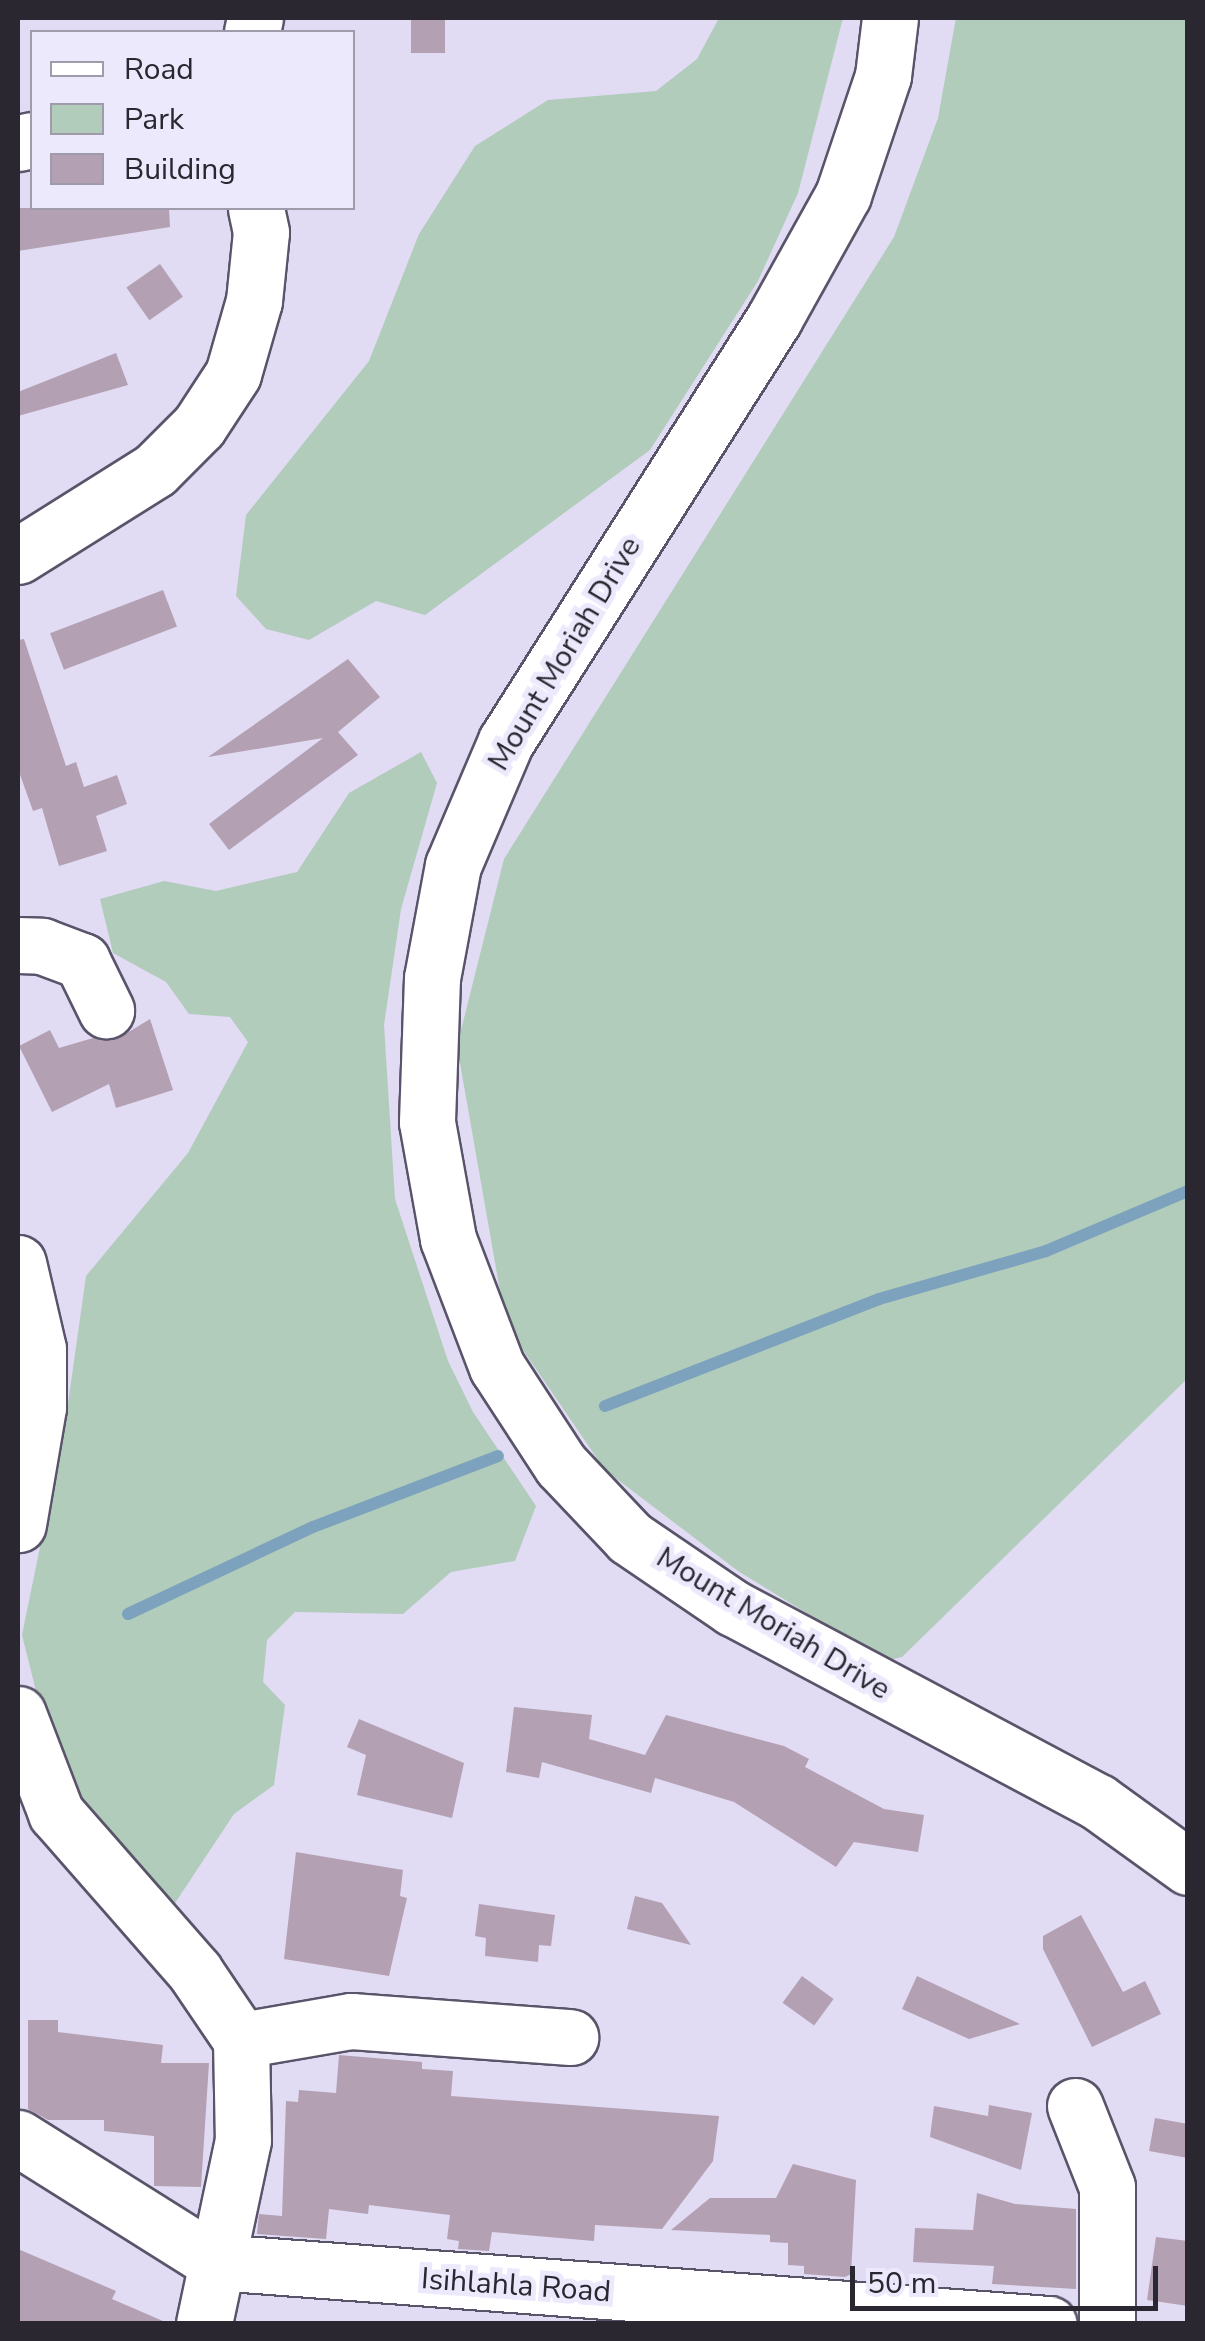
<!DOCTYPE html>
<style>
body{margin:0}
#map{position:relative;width:1205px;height:2341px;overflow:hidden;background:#e1dbf4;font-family:"Nunito Sans",sans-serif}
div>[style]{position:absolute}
.green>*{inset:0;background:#b1ccbb}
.stream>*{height:12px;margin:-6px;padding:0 6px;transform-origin:6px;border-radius:6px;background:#7da2bd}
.building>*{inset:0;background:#b4a0b3;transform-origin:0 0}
.roads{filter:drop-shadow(2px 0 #5a546a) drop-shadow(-2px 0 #5a546a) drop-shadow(0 2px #5a546a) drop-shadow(0 -2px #5a546a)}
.minor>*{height:55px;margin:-27.5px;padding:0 27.5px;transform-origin:27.5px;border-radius:27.5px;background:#fff}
span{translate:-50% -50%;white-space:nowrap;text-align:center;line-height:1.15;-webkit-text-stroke:10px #ede9fd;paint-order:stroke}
.street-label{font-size:30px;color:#2a2731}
.frame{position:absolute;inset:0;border:20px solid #2a2731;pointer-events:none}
.legend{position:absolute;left:30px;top:30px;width:325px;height:180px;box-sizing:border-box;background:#ede9fd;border:2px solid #9f9bab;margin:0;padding:12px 18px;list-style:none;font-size:30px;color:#2a2731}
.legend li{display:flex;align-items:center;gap:20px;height:50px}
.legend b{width:50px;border:2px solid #9f9bab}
.scale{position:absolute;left:850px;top:2266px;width:308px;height:45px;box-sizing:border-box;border:5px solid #2a2731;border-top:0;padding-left:12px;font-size:30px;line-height:35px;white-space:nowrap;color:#2a2731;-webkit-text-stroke:8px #ede9fd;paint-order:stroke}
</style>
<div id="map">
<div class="green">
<div style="clip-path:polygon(719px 18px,843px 18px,798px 193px,758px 281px,650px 450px,425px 615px,376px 601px,309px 640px,266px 629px,236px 596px,246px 515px,369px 361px,419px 234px,475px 146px,548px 100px,656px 91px,697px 59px)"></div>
<div style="clip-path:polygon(956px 18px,1187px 18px,1187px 1379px,902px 1657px,885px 1661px,738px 1571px,605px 1470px,506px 1325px,457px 1046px,504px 859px,894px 237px,938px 118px)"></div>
<div style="clip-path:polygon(421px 752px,437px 783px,401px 909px,384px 1025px,395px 1199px,448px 1361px,473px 1412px,536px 1506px,515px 1561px,451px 1572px,403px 1614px,295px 1612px,267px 1640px,263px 1682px,285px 1705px,274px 1785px,234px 1814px,173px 1906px,127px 1862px,79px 1794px,46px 1731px,22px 1635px,65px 1425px,86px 1276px,188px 1153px,248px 1042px,230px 1017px,189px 1014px,166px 982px,113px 953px,100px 899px,164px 881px,216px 891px,297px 872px,349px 793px)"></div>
</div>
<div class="stream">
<div style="left:605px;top:1406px;width:294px;rotate:-21.3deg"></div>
<div style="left:879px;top:1299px;width:174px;rotate:-16deg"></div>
<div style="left:1046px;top:1251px;width:154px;rotate:-22.9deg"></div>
<div style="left:128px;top:1614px;width:204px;rotate:-25.2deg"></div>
<div style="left:313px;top:1527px;width:198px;rotate:-21deg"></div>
</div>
<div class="building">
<div style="left:411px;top:18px;width:34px;height:35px"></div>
<div style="clip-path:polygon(18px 208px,169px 208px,170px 227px,18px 251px)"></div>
<div style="left:160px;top:264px;width:40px;height:41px;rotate:55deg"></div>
<div style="clip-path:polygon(116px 353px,128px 385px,18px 416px,18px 392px)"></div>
<div style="left:163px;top:590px;width:39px;height:121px;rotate:69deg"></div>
<div style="clip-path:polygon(24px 639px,66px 766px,76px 762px,84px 787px,117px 775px,127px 804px,96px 816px,107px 851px,59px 866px,42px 808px,33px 811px,18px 769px,18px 640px)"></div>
<div style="clip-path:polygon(348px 659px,380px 697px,338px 732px,358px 755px,229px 850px,209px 824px,323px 738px,208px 757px)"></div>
<div style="clip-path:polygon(150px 1019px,173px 1090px,116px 1108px,109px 1084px,52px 1112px,19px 1046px,50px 1030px,59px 1048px,93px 1038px,119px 1038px)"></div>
<div style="clip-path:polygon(514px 1707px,592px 1715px,589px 1739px,645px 1755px,666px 1715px,784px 1746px,809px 1759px,805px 1767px,884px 1809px,924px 1815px,918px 1852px,854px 1842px,836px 1867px,734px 1802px,655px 1778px,651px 1793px,542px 1762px,539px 1778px,506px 1772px)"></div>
<div style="clip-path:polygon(359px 1719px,464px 1763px,452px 1818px,357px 1795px,366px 1755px,347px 1747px)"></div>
<div style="clip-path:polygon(296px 1852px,403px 1870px,400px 1896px,407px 1898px,389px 1976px,284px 1959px)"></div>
<div style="clip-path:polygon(635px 1896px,662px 1903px,691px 1945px,627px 1929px)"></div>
<div style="clip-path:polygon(479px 1904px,555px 1915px,551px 1946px,539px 1945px,538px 1962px,485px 1956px,486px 1938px,475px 1936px)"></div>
<div style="clip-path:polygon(1081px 1915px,1123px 1992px,1145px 1981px,1161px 2014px,1092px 2047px,1043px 1949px,1043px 1936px)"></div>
<div style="left:802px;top:1976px;width:39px;height:33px;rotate:36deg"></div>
<div style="clip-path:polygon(917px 1976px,1020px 2024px,969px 2039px,902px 2009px)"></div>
<div style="clip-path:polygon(28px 2020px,58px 2020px,58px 2032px,163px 2045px,161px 2063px,209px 2063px,201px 2187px,154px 2186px,154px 2136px,104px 2131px,104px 2120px,48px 2120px,28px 2109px)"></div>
<div style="clip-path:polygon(339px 2055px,422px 2062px,422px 2069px,453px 2071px,451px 2096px,719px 2116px,713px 2161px,662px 2229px,595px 2225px,594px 2241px,492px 2232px,489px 2251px,458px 2249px,459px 2241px,447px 2239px,450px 2215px,369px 2205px,368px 2214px,329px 2209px,326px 2239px,257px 2234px,259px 2214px,282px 2216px,286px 2101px,298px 2102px,299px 2090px,336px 2093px)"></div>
<div style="clip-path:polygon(989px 2105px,1032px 2113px,1021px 2170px,930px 2137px,934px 2106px,988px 2116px)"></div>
<div style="clip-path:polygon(1155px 2118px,1188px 2124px,1188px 2158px,1149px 2151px)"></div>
<div style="clip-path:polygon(793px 2164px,856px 2180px,851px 2274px,845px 2277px,804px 2274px,804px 2266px,788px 2265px,788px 2243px,770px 2242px,770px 2235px,671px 2230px,710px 2198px,776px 2198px)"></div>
<div style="clip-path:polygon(977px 2193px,1015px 2204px,1076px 2209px,1076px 2289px,992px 2284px,994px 2266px,913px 2262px,915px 2228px,973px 2230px)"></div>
<div style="clip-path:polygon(1156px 2237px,1188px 2241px,1188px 2306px,1147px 2300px)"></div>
<div style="clip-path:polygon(18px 2249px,116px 2291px,112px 2299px,170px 2324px,18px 2324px)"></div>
</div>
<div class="roads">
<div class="minor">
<div style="left:890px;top:18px;width:58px;rotate:96.9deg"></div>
<div style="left:883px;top:76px;width:126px;rotate:108.6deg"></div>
<div style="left:843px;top:195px;width:142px;rotate:119.1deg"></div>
<div style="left:774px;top:319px;width:500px;rotate:122.4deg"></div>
<div style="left:506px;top:741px;width:135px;rotate:113.1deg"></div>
<div style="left:453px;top:865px;width:115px;rotate:100.5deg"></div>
<div style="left:432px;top:978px;width:144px;rotate:92deg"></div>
<div style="left:427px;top:1122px;width:119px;rotate:79.8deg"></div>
<div style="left:448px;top:1239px;width:137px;rotate:69.1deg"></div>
<div style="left:497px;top:1367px;width:117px;rotate:56.9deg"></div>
<div style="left:561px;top:1465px;width:100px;rotate:46.6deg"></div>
<div style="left:630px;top:1538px;width:125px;rotate:34.2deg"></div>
<div style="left:733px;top:1608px;width:413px;rotate:28deg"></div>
<div style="left:1098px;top:1802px;width:111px;rotate:35.8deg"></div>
<div style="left:252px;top:32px;width:14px;rotate:-78deg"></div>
<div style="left:18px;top:143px;width:14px;rotate:-12deg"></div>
<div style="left:18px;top:556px;width:162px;rotate:-32.1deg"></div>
<div style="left:155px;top:470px;width:62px;rotate:-45deg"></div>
<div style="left:199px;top:426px;width:62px;rotate:-56.8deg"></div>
<div style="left:233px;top:374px;width:76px;rotate:-74deg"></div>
<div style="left:254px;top:301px;width:69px;rotate:-84.2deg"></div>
<div style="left:261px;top:232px;width:25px;rotate:-102deg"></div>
<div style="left:18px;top:945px;width:24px;rotate:2deg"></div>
<div style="left:42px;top:946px;width:43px;rotate:20.6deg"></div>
<div style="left:82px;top:961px;width:55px;rotate:63.9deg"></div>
<div style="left:18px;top:1263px;width:88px;rotate:76.9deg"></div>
<div style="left:38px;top:1349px;width:58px;rotate:90deg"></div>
<div style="left:38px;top:1407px;width:119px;rotate:99.7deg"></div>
<div style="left:18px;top:1714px;width:106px;rotate:69deg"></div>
<div style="left:56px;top:1813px;width:211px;rotate:48.8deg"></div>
<div style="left:195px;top:1972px;width:82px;rotate:55.9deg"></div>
<div style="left:241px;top:2040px;width:100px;rotate:88.9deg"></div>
<div style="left:243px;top:2140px;width:188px;rotate:102deg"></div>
<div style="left:241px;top:2040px;width:112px;rotate:-9.8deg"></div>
<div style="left:351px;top:2021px;width:220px;rotate:4.2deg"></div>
<div style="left:1075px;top:2106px;width:87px;rotate:68.4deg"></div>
<div style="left:1107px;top:2187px;width:137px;rotate:90deg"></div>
<div style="left:18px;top:2138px;width:234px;rotate:32.1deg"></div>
<div style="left:216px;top:2262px;width:835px;rotate:4.26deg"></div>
</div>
</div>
<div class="street-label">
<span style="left:565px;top:654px;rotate:-59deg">Mount Moriah Drive</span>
<span style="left:773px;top:1624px;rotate:31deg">Mount Moriah Drive</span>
<span style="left:516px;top:2286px;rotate:4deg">Isihlahla Road</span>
</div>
<div class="frame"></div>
<ul class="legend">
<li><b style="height:12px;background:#fff"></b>Road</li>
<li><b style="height:28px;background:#b1ccbb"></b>Park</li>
<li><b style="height:28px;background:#b4a0b3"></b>Building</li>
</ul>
<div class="scale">50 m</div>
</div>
